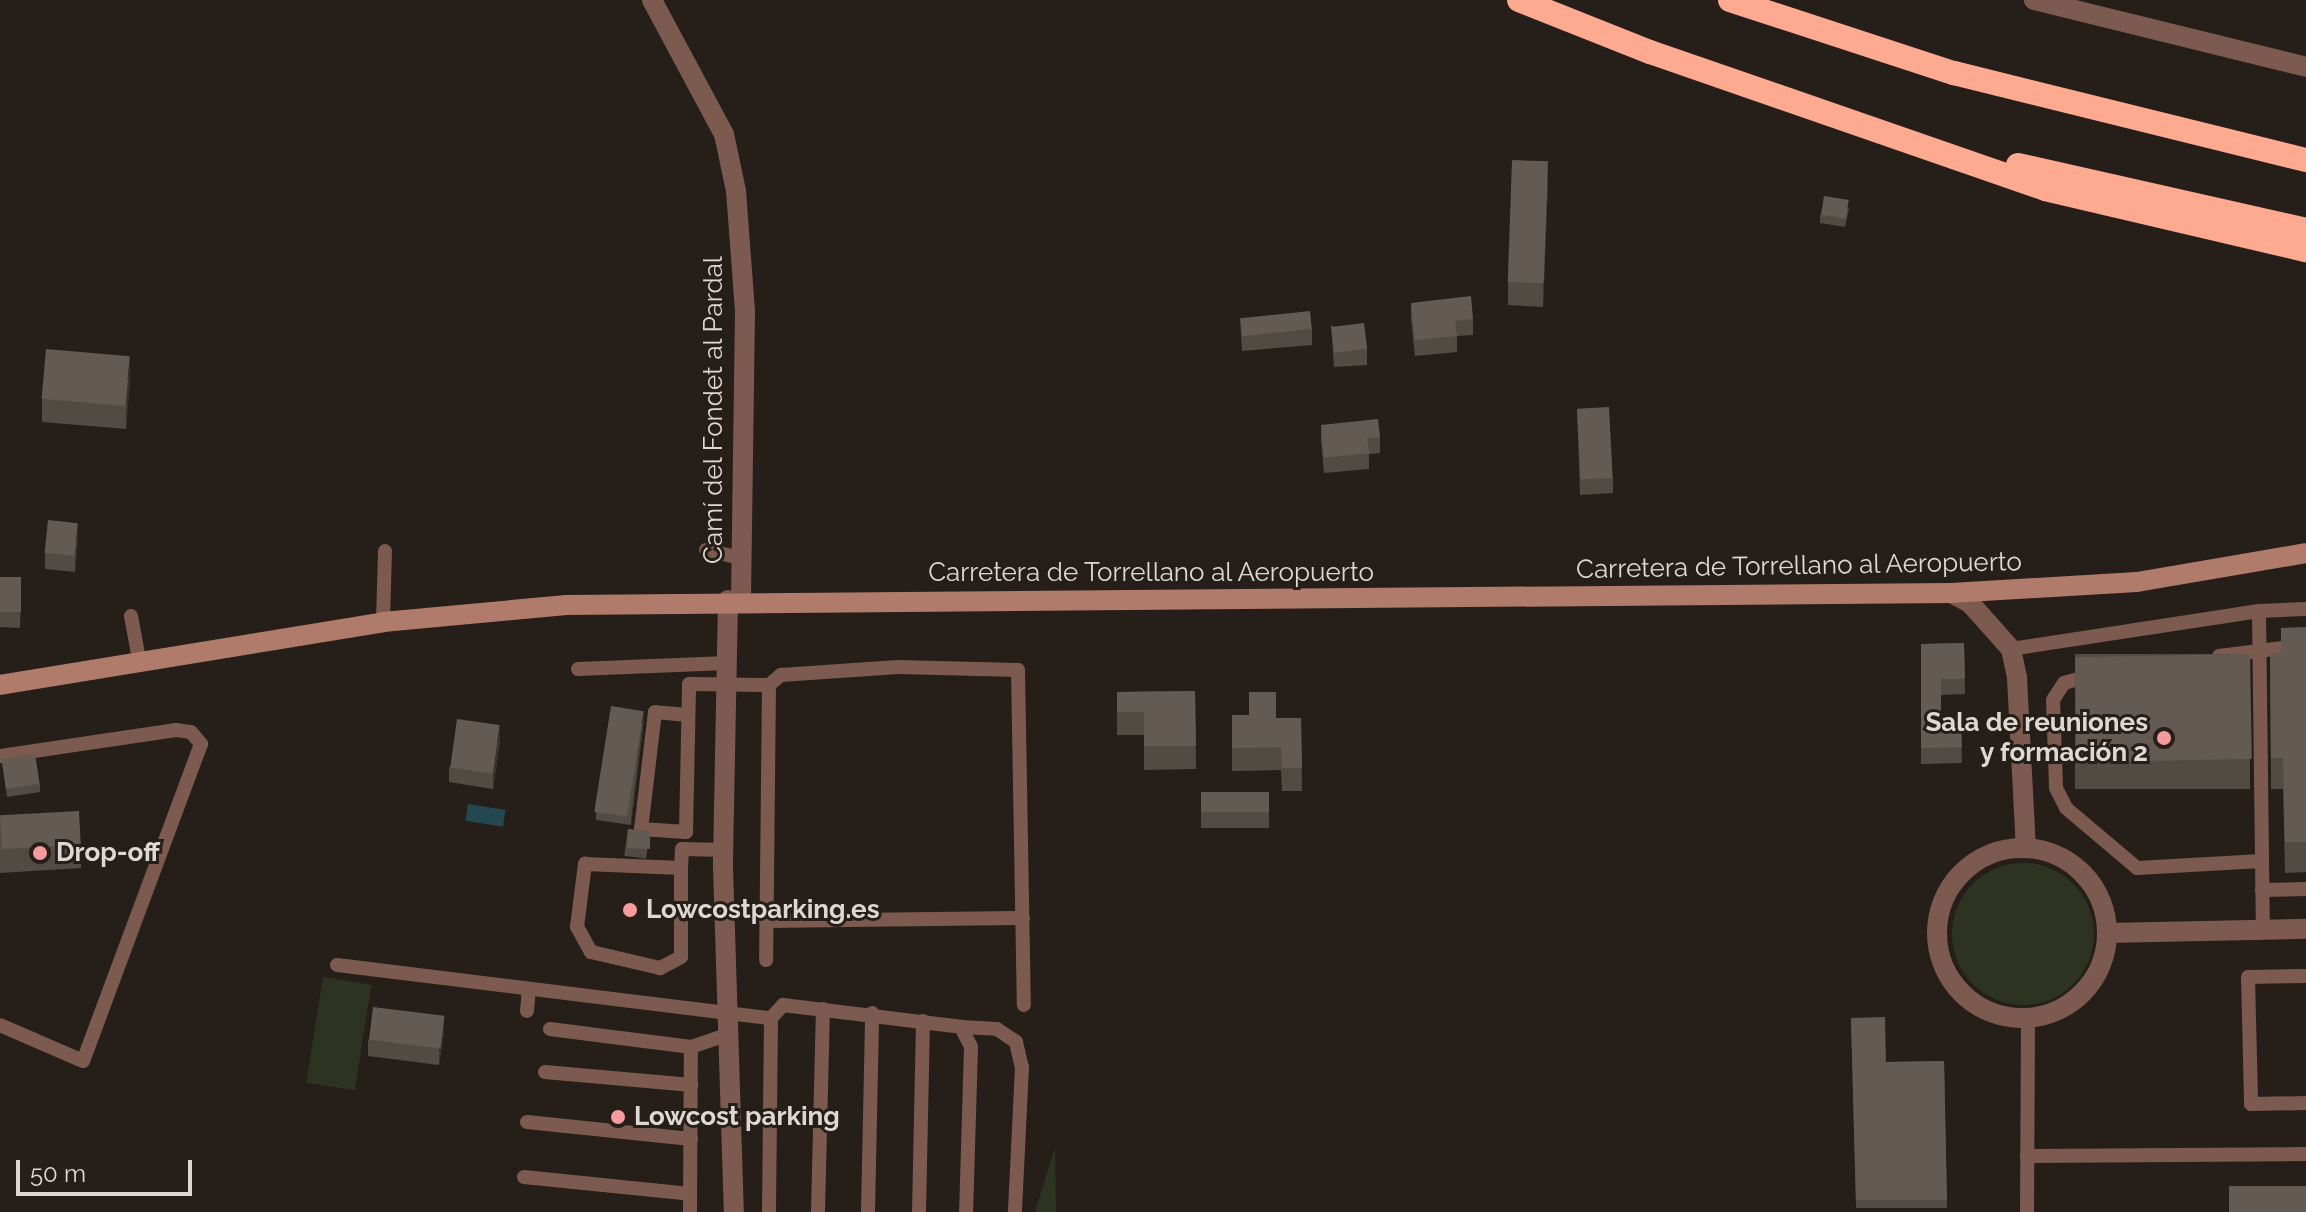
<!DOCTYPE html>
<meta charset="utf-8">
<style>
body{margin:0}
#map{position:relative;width:2306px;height:1212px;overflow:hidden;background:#261e18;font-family:Raleway,sans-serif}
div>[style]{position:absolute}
.green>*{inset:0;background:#2d3321;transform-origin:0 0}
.round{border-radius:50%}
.water>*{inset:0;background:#234852;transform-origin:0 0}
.lane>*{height:14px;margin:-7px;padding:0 7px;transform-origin:7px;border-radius:7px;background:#7c5a50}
.street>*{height:20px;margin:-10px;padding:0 10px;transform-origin:10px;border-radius:10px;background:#7c5a50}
.street>.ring{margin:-10px;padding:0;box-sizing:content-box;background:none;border:20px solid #7c5a50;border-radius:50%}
.secondary>*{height:20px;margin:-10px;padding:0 10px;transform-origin:10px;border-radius:10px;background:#b07b6a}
.highway>*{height:24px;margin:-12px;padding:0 12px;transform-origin:12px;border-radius:12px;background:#feaa91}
.wall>*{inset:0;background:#524b44;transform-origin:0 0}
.shaded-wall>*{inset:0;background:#3a322c}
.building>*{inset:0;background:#625a53;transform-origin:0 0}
.dots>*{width:22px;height:22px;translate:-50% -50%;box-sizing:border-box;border:4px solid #261e18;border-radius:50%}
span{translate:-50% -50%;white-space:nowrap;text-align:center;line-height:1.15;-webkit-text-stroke:6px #261e18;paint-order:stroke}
.street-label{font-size:26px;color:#ded8d4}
.poi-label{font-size:26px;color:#ded8d4;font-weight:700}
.right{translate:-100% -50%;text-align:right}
.left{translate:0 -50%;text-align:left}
.scale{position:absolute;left:16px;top:1160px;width:176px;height:36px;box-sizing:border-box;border:4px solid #ded8d4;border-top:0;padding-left:10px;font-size:24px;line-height:28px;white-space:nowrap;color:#ded8d4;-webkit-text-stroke:6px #261e18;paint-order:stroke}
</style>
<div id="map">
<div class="green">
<div class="round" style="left:1952px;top:863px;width:142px;height:142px"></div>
<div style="left:323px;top:977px;width:49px;height:107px;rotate:9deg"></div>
<div style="clip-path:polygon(1055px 1147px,1056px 1212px,1035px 1212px)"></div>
</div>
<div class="water">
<div style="left:468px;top:804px;width:38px;height:17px;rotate:9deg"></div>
</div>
<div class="lane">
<div style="left:706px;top:550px;width:35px;rotate:13deg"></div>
<div style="left:2259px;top:611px;width:319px;rotate:89.3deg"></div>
<div style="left:131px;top:616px;width:44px;rotate:79.5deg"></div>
<div style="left:383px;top:622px;width:71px;rotate:-88.4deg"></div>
<div style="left:2011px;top:649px;width:251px;rotate:-8.7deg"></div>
<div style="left:2259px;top:611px;width:47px;rotate:-2.4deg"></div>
<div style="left:2219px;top:656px;width:88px;rotate:-7.2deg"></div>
<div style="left:578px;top:669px;width:149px;rotate:-2.3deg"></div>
<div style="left:2092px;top:675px;width:29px;rotate:164deg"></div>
<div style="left:2064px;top:683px;width:20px;rotate:123deg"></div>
<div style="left:2053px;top:700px;width:88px;rotate:88deg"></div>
<div style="left:2056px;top:788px;width:22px;rotate:63deg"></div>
<div style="left:2066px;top:808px;width:93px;rotate:40.2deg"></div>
<div style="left:2137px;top:868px;width:125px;rotate:-3.2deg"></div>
<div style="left:769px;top:685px;width:16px;rotate:-40deg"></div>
<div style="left:781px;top:675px;width:117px;rotate:-3.9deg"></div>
<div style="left:898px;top:667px;width:120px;rotate:1.4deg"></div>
<div style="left:1018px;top:670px;width:335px;rotate:89deg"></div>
<div style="left:688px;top:715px;width:33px;rotate:-175deg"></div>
<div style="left:655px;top:712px;width:118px;rotate:96.8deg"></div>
<div style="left:641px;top:829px;width:45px;rotate:3.8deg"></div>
<div style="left:686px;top:832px;width:148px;rotate:-88.8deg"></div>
<div style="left:689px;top:684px;width:80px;rotate:0.7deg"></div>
<div style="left:769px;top:685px;width:275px;rotate:90.6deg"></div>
<div style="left:0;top:756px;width:178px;rotate:-8.4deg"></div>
<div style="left:176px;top:730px;width:15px;rotate:8deg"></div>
<div style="left:191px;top:732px;width:16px;rotate:50deg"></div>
<div style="left:201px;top:744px;width:338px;rotate:110.4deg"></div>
<div style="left:83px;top:1061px;width:90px;rotate:-156.6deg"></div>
<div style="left:681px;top:868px;width:89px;rotate:90deg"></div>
<div style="left:681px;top:957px;width:24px;rotate:152deg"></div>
<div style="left:660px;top:968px;width:71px;rotate:-166.9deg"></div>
<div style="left:591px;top:952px;width:29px;rotate:-119deg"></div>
<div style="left:577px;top:927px;width:64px;rotate:-82.8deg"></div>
<div style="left:585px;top:864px;width:96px;rotate:2.4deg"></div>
<div style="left:681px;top:868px;width:19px;rotate:-87deg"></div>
<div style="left:682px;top:849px;width:41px;rotate:1.4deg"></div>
<div style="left:2262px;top:890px;width:44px;rotate:-1.3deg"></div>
<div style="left:766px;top:921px;width:257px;rotate:-0.7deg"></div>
<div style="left:337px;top:965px;width:437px;rotate:7deg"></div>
<div style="left:771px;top:1018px;width:194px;rotate:90.6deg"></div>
<div style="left:2306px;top:976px;width:58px;rotate:179deg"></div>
<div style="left:2248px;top:977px;width:127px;rotate:88.6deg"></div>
<div style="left:2251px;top:1104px;width:55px;rotate:-1deg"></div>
<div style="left:527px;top:1011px;width:22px;rotate:-85deg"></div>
<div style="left:771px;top:1018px;width:18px;rotate:-47deg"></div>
<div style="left:783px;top:1005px;width:179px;rotate:7deg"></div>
<div style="left:961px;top:1027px;width:22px;rotate:63deg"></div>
<div style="left:971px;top:1047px;width:165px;rotate:91.7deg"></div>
<div style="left:961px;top:1027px;width:36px;rotate:3deg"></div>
<div style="left:997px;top:1029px;width:23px;rotate:34deg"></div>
<div style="left:1016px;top:1042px;width:26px;rotate:77deg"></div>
<div style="left:1022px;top:1067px;width:145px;rotate:92.8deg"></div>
<div style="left:550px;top:1029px;width:142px;rotate:7.3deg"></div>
<div style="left:545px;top:1072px;width:147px;rotate:5.1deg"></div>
<div style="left:527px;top:1122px;width:165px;rotate:5.9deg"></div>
<div style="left:2027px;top:1156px;width:279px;rotate:-0.4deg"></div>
<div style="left:524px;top:1177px;width:167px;rotate:5.8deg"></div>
<div style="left:690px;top:1212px;width:165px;rotate:-89.7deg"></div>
<div style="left:691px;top:1047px;width:40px;rotate:-18.9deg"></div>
<div style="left:818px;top:1212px;width:203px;rotate:-88.6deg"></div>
<div style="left:868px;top:1212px;width:199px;rotate:-88.8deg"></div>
<div style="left:919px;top:1212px;width:191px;rotate:-88.8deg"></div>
<div style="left:2027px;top:1212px;width:194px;rotate:-89.7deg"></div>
</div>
<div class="street">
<div style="left:652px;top:0;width:152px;rotate:61.8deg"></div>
<div style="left:724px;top:134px;width:58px;rotate:78.1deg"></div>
<div style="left:736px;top:191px;width:121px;rotate:85.7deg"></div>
<div style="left:745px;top:312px;width:289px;rotate:90.8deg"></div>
<div style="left:2034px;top:0;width:280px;rotate:13.8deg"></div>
<div style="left:1951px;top:593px;width:21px;rotate:28deg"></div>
<div style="left:1970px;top:603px;width:62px;rotate:48.3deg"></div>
<div style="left:2011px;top:649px;width:30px;rotate:78deg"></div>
<div style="left:2017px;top:678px;width:170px;rotate:87deg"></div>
<div style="left:728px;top:600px;width:267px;rotate:91.1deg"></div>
<div style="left:723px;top:867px;width:345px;rotate:88.2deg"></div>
<div class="ring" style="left:1937px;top:848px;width:150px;height:150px"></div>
<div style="left:2107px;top:933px;width:199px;rotate:-1.2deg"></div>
</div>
<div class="secondary">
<div style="left:0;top:685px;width:388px;rotate:-9.3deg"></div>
<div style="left:383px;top:622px;width:184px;rotate:-5.3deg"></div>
<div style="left:566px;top:605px;width:1385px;rotate:-0.5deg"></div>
<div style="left:1951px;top:593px;width:186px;rotate:-3.4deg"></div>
<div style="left:2137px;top:582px;width:171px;rotate:-9.7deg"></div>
</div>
<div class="highway">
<div style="left:1519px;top:0;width:141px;rotate:21.7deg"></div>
<div style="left:1650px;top:52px;width:418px;rotate:19.1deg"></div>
<div style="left:2045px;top:189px;width:268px;rotate:13.2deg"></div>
<div style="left:1730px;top:0;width:236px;rotate:18.1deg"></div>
<div style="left:1954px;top:73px;width:363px;rotate:13.9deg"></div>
<div style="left:2018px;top:165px;width:295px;rotate:12.7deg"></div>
</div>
<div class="wall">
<div style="clip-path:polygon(1548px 184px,1543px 307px,1508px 305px,1508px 282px)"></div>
<div style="clip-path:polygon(1849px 208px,1845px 227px,1820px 223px,1820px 215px)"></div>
<div style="clip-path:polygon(1411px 303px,1473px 319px,1473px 335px,1457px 336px,1457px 352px,1415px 356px,1411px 319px)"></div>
<div style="clip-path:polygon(1240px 318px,1312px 329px,1312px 345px,1242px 351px)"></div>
<div style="clip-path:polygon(1331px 325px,1367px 349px,1367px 365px,1334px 367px)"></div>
<div style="clip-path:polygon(130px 379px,126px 429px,42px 422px,42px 399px)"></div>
<div style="clip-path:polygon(1577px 409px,1613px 478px,1613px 493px,1580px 495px)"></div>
<div style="clip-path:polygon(1321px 425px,1380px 437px,1380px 453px,1369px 454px,1369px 469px,1324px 473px,1321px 441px)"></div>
<div style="clip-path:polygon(78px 539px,75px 572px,45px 569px,45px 553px)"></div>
<div style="clip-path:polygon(0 577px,21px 593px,20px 628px,0 627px)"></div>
<div style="clip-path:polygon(2306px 627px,2306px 872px,2285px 873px,2283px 789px,2271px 789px,2270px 653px,2281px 653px)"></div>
<div style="clip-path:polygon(1964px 643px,1965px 694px,1941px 695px,1941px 726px,1961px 725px,1962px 763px,1921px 764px,1921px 644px)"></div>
<div style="left:2250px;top:654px;width:135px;height:175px;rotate:90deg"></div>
<div style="clip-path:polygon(1195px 691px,1196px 769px,1144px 770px,1144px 735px,1117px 735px,1117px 692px)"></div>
<div style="clip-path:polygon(1232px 715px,1276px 718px,1301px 718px,1302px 791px,1282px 791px,1281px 770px,1232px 771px)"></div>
<div style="clip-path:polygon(644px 719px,631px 825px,596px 820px,596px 812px)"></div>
<div style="clip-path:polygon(500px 741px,493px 789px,449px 782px,449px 767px)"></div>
<div style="clip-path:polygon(2px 760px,40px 784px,40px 792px,7px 797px)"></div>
<div style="left:1269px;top:792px;width:36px;height:68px;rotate:90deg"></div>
<div style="clip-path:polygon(0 816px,81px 845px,81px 868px,0 873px)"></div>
<div style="left:628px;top:829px;width:22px;height:27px;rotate:8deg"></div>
<div style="clip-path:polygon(1851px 1018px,1886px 1062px,1944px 1061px,1947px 1208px,1856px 1208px)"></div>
<div style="clip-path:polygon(444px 1032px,439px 1065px,368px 1056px,368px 1040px)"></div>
</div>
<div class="shaded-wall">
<div style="clip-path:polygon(1548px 161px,1548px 184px,1543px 307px,1543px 284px)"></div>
<div style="clip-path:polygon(130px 356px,130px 379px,126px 429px,126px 405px)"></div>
<div style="clip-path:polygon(78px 523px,78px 539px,75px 572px,75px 556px)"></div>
<div style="clip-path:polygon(644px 711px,644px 719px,631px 825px,631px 818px)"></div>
<div style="clip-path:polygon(500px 725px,500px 741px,493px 789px,493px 773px)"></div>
<div style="clip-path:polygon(444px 1016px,444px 1032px,439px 1065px,439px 1050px)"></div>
</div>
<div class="building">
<div style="left:1512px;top:160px;width:36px;height:122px;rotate:2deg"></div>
<div style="left:1824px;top:196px;width:25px;height:19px;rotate:9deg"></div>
<div style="clip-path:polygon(1471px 296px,1473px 319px,1455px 321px,1457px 336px,1415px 340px,1411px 303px)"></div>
<div style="left:1310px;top:311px;width:18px;height:70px;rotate:84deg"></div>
<div style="left:1364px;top:323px;width:26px;height:33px;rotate:83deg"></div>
<div style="left:46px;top:349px;width:84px;height:50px;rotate:5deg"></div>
<div style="left:1609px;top:407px;width:71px;height:32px;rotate:87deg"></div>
<div style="clip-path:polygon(1378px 419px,1380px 437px,1367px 438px,1369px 453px,1324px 458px,1321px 425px)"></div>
<div style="left:48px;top:520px;width:30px;height:33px;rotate:6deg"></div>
<div style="left:0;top:577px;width:21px;height:35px"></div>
<div style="clip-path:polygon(2306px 627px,2306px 842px,2285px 842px,2283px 758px,2271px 758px,2270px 653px,2281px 653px,2281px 628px)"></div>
<div style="clip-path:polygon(1964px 643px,1965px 679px,1941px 679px,1941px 726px,1961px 725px,1962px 747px,1921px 748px,1921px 644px)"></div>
<div style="left:2250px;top:654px;width:105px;height:175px;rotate:89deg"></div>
<div style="clip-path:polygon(1195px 691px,1196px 746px,1144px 746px,1144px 712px,1117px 712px,1117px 692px)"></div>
<div style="clip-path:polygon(1249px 692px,1276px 692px,1276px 718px,1301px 718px,1302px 768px,1282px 768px,1281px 747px,1232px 748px,1232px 715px,1249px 715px)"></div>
<div style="left:611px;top:706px;width:33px;height:107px;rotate:9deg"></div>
<div style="left:457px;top:719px;width:43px;height:49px;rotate:8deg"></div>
<div style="left:35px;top:754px;width:30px;height:34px;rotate:81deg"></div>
<div style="left:1269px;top:792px;width:20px;height:68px;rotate:90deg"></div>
<div style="left:79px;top:811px;width:34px;height:79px;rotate:87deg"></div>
<div style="clip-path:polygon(628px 829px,650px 832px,650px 849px,627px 848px)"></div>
<div style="left:373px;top:1007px;width:72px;height:33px;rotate:7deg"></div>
<div style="clip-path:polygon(1885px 1017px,1886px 1062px,1944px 1061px,1947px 1200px,1856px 1200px,1851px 1018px)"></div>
<div style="left:2306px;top:1186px;width:26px;height:77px;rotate:90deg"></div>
</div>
<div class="dots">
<div style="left:2164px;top:738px;background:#f59b9d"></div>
<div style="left:40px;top:853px;background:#f59b9d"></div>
<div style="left:630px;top:910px;background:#f59b9d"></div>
<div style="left:618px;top:1117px;background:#f59b9d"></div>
</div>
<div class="street-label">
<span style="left:714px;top:410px;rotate:-90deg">Camí del Fondet al Pardal</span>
<span style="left:1799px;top:566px;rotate:-1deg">Carretera de Torrellano al Aeropuerto</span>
<span style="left:1151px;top:573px">Carretera de Torrellano al Aeropuerto</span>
</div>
<div class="poi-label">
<span class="right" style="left:2148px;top:738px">Sala de reuniones<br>y formación 2</span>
<span class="left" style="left:56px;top:853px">Drop-off</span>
<span class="left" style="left:646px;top:910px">Lowcostparking.es</span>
<span class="left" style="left:634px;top:1117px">Lowcost parking</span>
</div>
<div class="scale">50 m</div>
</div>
